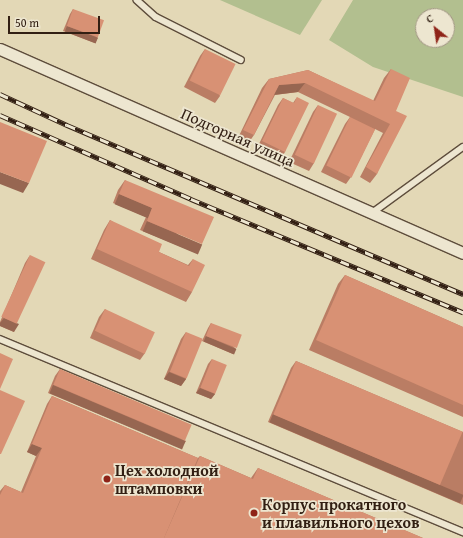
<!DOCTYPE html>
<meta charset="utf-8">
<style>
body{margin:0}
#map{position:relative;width:463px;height:538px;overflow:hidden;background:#e3d8b6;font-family:"Gentium Book Plus",serif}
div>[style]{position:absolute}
.green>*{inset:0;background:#b2bf8f}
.roads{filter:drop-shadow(1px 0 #5e4d3c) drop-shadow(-1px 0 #5e4d3c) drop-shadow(0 1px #5e4d3c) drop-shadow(0 -1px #5e4d3c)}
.lane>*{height:5.5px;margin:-2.75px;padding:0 2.75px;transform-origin:2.75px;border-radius:2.75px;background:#ede6d0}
.street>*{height:11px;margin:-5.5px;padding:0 5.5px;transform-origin:5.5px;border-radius:5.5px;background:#ede6d0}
.rail>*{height:4.5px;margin-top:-2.25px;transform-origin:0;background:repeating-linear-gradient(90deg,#ede6d0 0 9px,#321f13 0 18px);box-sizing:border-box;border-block:1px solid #321f13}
.wall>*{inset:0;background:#ba7d64}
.shaded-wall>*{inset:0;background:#976651;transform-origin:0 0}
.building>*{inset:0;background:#d89174;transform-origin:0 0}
.dots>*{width:11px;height:11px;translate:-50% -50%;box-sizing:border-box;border:2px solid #ede6d0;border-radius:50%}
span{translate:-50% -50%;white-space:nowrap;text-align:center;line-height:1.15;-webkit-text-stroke:3.5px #ede6d0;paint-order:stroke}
.street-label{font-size:16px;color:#321f13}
.poi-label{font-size:16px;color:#321f13;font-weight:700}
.left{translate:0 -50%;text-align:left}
.north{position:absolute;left:415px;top:8px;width:40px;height:40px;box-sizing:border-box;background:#ede6d0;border:1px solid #a29684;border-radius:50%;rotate:330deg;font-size:11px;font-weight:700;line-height:16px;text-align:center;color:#321f13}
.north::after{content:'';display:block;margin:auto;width:14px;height:18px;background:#8f2418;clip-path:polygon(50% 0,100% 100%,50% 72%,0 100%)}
.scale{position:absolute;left:8px;top:16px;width:92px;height:18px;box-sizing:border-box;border:2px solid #321f13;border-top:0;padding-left:5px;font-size:12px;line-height:14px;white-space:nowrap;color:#321f13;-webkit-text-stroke:3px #ede6d0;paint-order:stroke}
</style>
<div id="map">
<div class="green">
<div style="clip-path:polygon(220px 0,322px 0,300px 35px)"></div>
<div style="clip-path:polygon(evenodd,353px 0,463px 0,463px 97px,373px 67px,329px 40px,353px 0,423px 16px,447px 16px,447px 40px,423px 40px,423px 16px)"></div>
</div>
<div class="roads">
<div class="lane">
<div style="left:137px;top:0;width:25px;rotate:42deg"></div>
<div style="left:156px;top:17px;width:95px;rotate:26.8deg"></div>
<div style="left:372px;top:213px;width:112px;rotate:-36deg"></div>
<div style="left:0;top:339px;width:502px;rotate:22.63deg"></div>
</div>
<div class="street">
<div style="left:0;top:49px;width:506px;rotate:23.78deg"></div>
</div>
</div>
<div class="rail">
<div style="left:0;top:94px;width:74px;rotate:24.8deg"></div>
<div style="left:67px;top:125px;width:431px;rotate:23.1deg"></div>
<div style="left:0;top:115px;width:209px;rotate:23.7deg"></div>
<div style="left:191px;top:199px;width:295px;rotate:22.6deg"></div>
</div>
<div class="wall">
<div style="clip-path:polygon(73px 9px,98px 38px,95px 43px,63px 31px,70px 14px)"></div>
<div style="clip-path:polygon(205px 49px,220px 96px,215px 103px,184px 87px,200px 56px)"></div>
<div style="clip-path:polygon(391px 69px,396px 111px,377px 174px,370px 183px,360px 177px,383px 133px,375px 129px,351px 177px,346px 184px,321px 172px,345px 124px,350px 117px,298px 92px,275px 95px,254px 135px,247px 145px,237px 140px,262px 88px,269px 79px,308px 70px,373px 101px,384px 78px)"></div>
<div style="clip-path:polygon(297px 97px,285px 152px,280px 160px,257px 148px,278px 105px,283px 98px,293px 103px)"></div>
<div style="clip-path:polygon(318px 105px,314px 163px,309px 171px,289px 162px,313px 112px)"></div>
<div style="clip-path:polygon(125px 180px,196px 253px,140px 230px,146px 217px,113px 203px,118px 190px)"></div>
<div style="clip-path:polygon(110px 220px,159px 252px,188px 265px,193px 259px,192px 292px,186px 302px,91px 259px,104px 230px)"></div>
<div style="clip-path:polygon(30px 255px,14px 332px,0 326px,0 322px,25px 263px)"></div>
<div style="clip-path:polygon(345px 275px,463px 327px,463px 417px,309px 350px,338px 284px)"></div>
<div style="clip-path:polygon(105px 309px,145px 353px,140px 360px,90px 338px,99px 317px)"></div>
<div style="clip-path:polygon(211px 323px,236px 349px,233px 354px,202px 341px,208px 328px)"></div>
<div style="clip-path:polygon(186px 332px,186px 379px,181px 386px,164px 379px,181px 339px)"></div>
<div style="clip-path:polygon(212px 359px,215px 394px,211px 399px,196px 393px,208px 364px)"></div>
<div style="clip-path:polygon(296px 361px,463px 432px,463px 505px,268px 422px,291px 368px)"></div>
<div style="clip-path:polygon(60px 369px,186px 441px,181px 448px,48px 393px,55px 376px)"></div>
<div style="clip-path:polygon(52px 396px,198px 458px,200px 456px,251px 478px,258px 468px,423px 538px,0 538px,0 491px,5px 485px,21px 492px,36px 456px,27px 452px,47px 404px)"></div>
</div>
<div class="shaded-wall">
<div style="left:67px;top:26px;width:33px;height:6px;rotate:21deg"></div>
<div style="clip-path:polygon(305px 83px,298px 92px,273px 95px,279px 85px)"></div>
<div style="clip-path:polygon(0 172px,29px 183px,23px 193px,0 184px)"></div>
<div style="left:119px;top:194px;width:36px;height:11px;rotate:23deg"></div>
<div style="left:147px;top:221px;width:60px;height:11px;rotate:23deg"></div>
<div style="clip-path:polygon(4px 318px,19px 324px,14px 332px,0 326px,0 323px)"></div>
<div style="left:206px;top:336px;width:33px;height:6px;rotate:23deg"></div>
<div style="clip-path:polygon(169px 372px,186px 379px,181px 386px,164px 379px)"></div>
<div style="left:53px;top:385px;width:144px;height:9px;rotate:23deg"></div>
<div style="clip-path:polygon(200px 388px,215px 394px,211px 399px,196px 393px)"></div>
<div style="left:273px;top:414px;width:207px;height:9px;rotate:23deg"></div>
<div style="clip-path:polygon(32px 444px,42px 448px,36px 456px,27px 452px)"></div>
</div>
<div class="building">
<div style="left:73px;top:9px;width:33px;height:18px;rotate:20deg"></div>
<div style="left:205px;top:49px;width:34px;height:35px;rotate:26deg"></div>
<div style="clip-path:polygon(391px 69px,410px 78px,396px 111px,407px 116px,377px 174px,366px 167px,390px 124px,305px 83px,279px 85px,254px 135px,243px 130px,269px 79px,308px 70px,375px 101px)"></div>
<div style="clip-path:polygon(297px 97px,309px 103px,285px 152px,262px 141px,283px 98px,294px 103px)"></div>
<div style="left:318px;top:105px;width:21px;height:55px;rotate:25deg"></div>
<div style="left:350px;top:117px;width:28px;height:54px;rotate:26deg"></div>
<div style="clip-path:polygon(0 122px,47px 141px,29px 183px,0 172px)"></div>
<div style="clip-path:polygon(125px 180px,214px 217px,202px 244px,147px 221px,152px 208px,119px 194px)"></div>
<div style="clip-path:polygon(110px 220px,162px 244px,159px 252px,189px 266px,193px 259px,205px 265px,192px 292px,97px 249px)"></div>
<div style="left:30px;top:255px;width:17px;height:68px;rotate:25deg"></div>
<div style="clip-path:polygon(345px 275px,463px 327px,463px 405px,316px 340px)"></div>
<div style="left:105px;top:309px;width:55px;height:24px;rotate:25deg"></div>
<div style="left:211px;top:323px;width:33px;height:14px;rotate:21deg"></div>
<div style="left:186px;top:332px;width:18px;height:43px;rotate:22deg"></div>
<div style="clip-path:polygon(0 353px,13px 359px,0 389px)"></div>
<div style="left:212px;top:359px;width:16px;height:31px;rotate:22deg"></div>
<div style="left:296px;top:361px;width:181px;height:58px;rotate:23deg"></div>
<div style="left:60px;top:369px;width:143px;height:17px;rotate:23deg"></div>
<div style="clip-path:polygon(0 390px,25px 401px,1px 454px,0 454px)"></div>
<div style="clip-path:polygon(52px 396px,198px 458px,164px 538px,0 538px,0 495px,5px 485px,23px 493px,42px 448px,32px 444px)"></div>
<div style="clip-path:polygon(200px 456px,253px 479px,258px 468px,423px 538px,164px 538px)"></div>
</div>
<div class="dots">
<div style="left:107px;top:479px;background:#8f2418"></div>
<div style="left:254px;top:513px;background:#8f2418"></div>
</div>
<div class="street-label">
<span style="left:238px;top:137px;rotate:24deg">Подгорная улица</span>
</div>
<div class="poi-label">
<span class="left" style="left:115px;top:479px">Цех холодной<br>штамповки</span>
<span class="left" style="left:262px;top:513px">Корпус прокатного<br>и плавильного цехов</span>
</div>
<div class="north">С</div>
<div class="scale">50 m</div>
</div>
